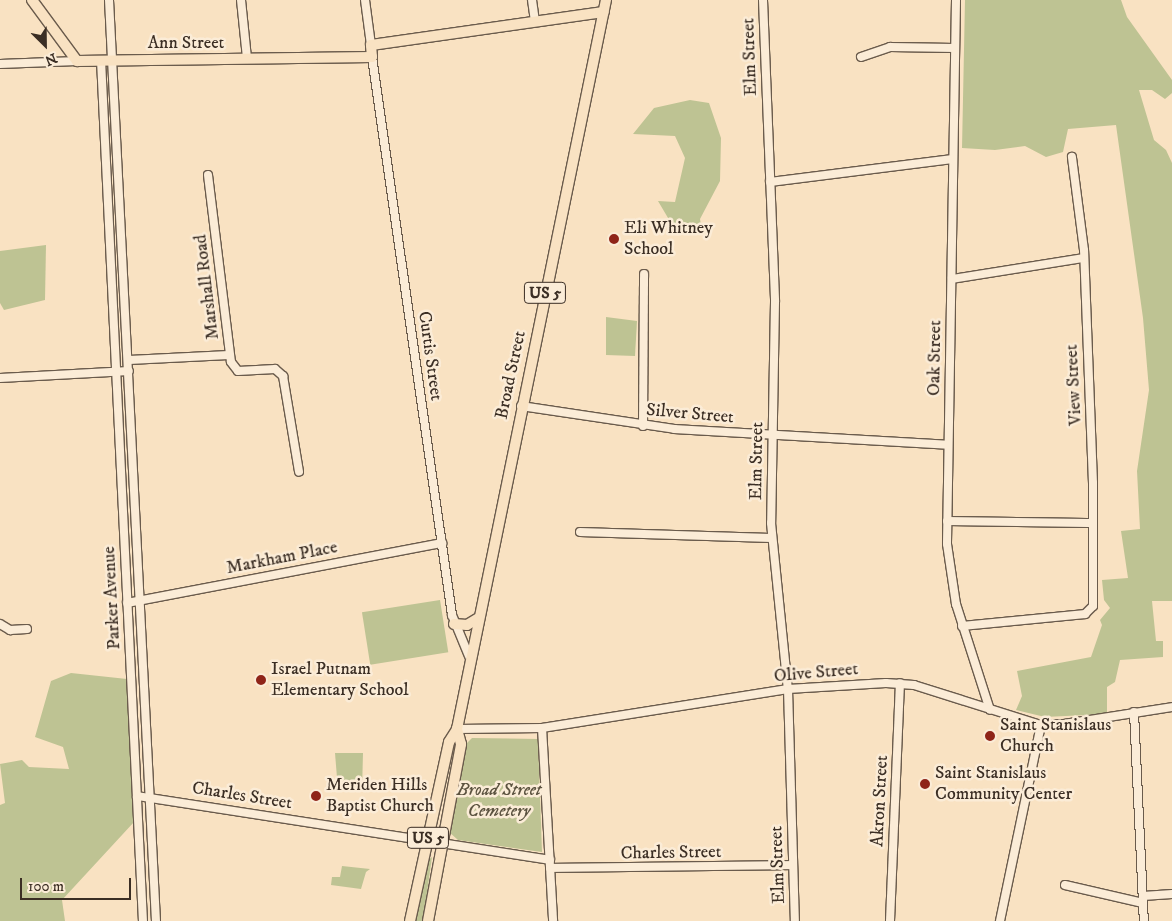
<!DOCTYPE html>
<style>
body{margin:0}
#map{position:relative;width:1172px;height:921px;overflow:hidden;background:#f9e2c2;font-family:"IM FELL DW Pica",serif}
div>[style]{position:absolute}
.green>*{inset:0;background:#bec393;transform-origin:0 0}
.roads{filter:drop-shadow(1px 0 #6a5b4c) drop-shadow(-1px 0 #6a5b4c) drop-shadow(0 1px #6a5b4c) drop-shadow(0 -1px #6a5b4c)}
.minor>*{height:8px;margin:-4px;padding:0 4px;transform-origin:4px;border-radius:4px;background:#fbecd7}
.major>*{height:10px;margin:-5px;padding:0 5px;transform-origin:5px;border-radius:5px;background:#f9e2c2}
.dots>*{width:14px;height:14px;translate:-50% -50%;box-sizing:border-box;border:2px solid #fbecd7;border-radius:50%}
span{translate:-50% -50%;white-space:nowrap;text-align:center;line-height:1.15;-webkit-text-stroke:5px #fbecd7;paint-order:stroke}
.shield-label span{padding:1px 4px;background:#fbecd7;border:1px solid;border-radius:4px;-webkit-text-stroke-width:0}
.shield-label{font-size:16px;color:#3b2e24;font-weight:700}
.street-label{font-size:18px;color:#3b2e24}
.poi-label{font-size:18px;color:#3b2e24}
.left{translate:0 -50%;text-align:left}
.park-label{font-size:18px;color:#5c5340;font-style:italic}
.north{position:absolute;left:20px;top:20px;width:50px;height:50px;-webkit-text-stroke:4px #fbecd7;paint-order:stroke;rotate:157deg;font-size:14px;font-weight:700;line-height:20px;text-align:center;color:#3b2e24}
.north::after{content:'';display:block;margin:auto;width:18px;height:22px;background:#3b2e24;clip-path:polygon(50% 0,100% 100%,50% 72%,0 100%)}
.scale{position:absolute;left:20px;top:878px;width:111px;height:22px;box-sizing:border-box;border:2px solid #3b2e24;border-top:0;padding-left:6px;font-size:15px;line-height:18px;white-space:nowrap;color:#3b2e24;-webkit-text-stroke:4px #fbecd7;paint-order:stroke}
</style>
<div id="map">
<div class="green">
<div style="clip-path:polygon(965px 0,1121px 0,1127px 17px,1172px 80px,1172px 93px,1165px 99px,1152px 90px,1139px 90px,1154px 140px,1166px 150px,1172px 163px,1172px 601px,1152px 601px,1156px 641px,1163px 641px,1163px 657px,1120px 660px,1115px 682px,1107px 687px,1107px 714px,1045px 717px,1016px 710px,1022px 696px,1017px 671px,1091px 657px,1102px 625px,1100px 620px,1110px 608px,1104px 600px,1102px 580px,1128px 578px,1121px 531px,1140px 529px,1137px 471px,1149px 390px,1143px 318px,1116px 125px,1068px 129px,1063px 152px,1046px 157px,1025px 146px,995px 150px,962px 148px)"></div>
<div style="clip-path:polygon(690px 100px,709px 103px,721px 138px,720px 181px,700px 219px,701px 225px,671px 223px,658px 201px,675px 202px,685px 158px,675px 136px,633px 134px,654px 108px)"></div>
<div style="clip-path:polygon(46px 245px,45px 300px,4px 310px,0 303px,0 251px)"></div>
<div style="clip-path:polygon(606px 317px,637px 321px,635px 356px,606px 355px)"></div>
<div style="left:440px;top:600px;width:53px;height:79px;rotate:81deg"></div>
<div style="clip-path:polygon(71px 673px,127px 679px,134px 822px,62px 900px,65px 921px,0 921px,0 805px,5px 803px,0 764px,22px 760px,29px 767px,69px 769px,63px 747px,35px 737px,51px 681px)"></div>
<div style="clip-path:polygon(472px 738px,538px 739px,542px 852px,458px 840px,449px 832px,466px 744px)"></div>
<div style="clip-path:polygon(335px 753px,363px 753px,362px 791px,338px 790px)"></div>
<div style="clip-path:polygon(432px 857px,423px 921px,416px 921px,428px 860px)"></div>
<div style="clip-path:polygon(342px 866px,370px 869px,366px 872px,361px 889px,331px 885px,332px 877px,340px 877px)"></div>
</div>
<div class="roads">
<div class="minor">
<div style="left:109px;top:0;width:922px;rotate:87.08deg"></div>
<div style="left:241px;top:0;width:58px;rotate:84.1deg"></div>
<div style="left:365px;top:0;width:45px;rotate:82.4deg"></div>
<div style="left:532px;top:0;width:22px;rotate:82deg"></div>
<div style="left:763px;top:0;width:302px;rotate:87.7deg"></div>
<div style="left:775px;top:302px;width:221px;rotate:91deg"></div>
<div style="left:771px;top:523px;width:167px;rotate:84.2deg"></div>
<div style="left:788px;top:689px;width:232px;rotate:88.3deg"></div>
<div style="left:956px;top:0;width:544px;rotate:90.95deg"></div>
<div style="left:947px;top:544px;width:61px;rotate:81.5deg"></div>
<div style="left:956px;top:604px;width:111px;rotate:72.2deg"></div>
<div style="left:372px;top:57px;width:564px;rotate:81.84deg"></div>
<div style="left:452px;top:615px;width:44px;rotate:67.5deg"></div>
<div style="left:861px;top:57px;width:31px;rotate:-19deg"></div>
<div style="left:890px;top:47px;width:65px;rotate:0.9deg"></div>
<div style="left:101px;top:60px;width:862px;rotate:87.21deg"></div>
<div style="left:0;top:64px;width:77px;rotate:-2.2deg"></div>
<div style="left:208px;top:175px;width:188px;rotate:83deg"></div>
<div style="left:231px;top:362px;width:11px;rotate:52deg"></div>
<div style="left:238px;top:371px;width:37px;rotate:-3deg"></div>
<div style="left:275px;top:369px;width:11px;rotate:41deg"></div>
<div style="left:283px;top:376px;width:97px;rotate:80.5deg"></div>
<div style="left:770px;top:182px;width:184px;rotate:-7.2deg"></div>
<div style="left:952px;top:279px;width:133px;rotate:-9.1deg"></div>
<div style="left:129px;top:360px;width:100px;rotate:-2.9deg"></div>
<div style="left:0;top:378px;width:129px;rotate:-3.1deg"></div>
<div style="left:521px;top:406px;width:155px;rotate:8.5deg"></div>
<div style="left:674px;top:429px;width:274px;rotate:3.3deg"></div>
<div style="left:643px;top:426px;width:152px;rotate:-89.6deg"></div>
<div style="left:947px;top:521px;width:146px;rotate:0.8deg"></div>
<div style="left:580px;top:532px;width:191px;rotate:1.8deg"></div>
<div style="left:127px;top:603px;width:321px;rotate:-10.8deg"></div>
<div style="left:0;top:624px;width:12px;rotate:31deg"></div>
<div style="left:10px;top:630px;width:17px;rotate:-3deg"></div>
<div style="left:962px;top:626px;width:124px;rotate:-5.6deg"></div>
<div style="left:1085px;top:614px;width:11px;rotate:-45deg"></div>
<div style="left:1093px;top:606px;width:123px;rotate:-90deg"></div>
<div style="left:1093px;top:483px;width:233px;rotate:-92.2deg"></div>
<div style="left:1084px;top:250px;width:94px;rotate:-97.4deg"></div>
<div style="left:1134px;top:712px;width:209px;rotate:87.3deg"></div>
<div style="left:542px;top:728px;width:193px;rotate:86.7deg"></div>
<div style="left:457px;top:729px;width:85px;rotate:-0.7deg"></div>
<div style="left:542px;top:728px;width:249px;rotate:-9deg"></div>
<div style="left:788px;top:689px;width:98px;rotate:-3.5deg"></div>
<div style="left:886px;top:683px;width:28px;rotate:4deg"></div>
<div style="left:914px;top:685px;width:133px;rotate:17.5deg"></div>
<div style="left:1041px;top:725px;width:23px;rotate:-2deg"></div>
<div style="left:1064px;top:724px;width:109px;rotate:-8.9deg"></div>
<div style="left:137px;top:796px;width:418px;rotate:8.8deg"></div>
<div style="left:550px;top:868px;width:243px;rotate:-0.7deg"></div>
<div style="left:1065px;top:885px;width:80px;rotate:13deg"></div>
<div style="left:1143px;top:896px;width:29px;rotate:-4deg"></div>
<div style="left:890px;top:921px;width:238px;rotate:-87.6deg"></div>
<div style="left:1000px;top:921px;width:200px;rotate:-78.2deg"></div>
</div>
<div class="major">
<div style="left:32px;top:0;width:76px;rotate:53.6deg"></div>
<div style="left:77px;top:61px;width:295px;rotate:-0.8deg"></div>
<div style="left:372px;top:57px;width:12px;rotate:-95deg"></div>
<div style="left:371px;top:45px;width:235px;rotate:-8.1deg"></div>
<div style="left:454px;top:624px;width:13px;rotate:4deg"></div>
<div style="left:467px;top:625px;width:12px;rotate:-31deg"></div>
<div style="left:410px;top:921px;width:183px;rotate:-77.7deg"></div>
<div style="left:449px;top:742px;width:15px;rotate:-58deg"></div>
<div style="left:457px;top:729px;width:744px;rotate:-78.45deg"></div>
<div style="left:428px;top:921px;width:180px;rotate:-79.4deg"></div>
<div style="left:461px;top:744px;width:16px;rotate:-105deg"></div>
</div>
</div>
<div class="dots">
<div style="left:614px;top:239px;background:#8f2418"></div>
<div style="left:261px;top:680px;background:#8f2418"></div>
<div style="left:990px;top:736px;background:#8f2418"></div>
<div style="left:925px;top:784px;background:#8f2418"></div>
<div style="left:316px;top:796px;background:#8f2418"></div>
</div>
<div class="shield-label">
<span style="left:545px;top:293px">US 5</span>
<span style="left:428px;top:838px">US 5</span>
</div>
<div class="street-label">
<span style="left:186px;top:43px">Ann Street</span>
<span style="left:750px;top:57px;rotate:-92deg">Elm Street</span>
<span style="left:207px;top:287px;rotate:-97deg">Marshall Road</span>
<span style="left:430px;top:356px;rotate:82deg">Curtis Street</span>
<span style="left:935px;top:358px;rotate:-89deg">Oak Street</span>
<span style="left:511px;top:375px;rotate:-78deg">Broad Street</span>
<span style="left:1074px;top:385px;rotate:-93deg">View Street</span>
<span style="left:690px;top:414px;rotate:5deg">Silver Street</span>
<span style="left:757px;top:461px;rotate:-89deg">Elm Street</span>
<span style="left:282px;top:558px;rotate:-11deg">Markham Place</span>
<span style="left:112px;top:598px;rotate:-93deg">Parker Avenue</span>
<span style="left:816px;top:673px;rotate:-5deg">Olive Street</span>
<span style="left:242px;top:796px;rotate:9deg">Charles Street</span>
<span style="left:880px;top:801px;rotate:-87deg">Akron Street</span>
<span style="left:671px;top:853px;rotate:-1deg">Charles Street</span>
<span style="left:778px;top:865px;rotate:-92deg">Elm Street</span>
</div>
<div class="poi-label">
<span class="left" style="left:624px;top:239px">Eli Whitney<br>School</span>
<span class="left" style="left:271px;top:680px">Israel Putnam<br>Elementary School</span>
<span class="left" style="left:1000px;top:736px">Saint Stanislaus<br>Church</span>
<span class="left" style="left:935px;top:784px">Saint Stanislaus<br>Community Center</span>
<span class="left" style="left:326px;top:796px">Meriden Hills<br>Baptist Church</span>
</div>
<div class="park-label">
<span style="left:499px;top:801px">Broad Street<br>Cemetery</span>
</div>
<div class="north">N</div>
<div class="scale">100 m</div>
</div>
